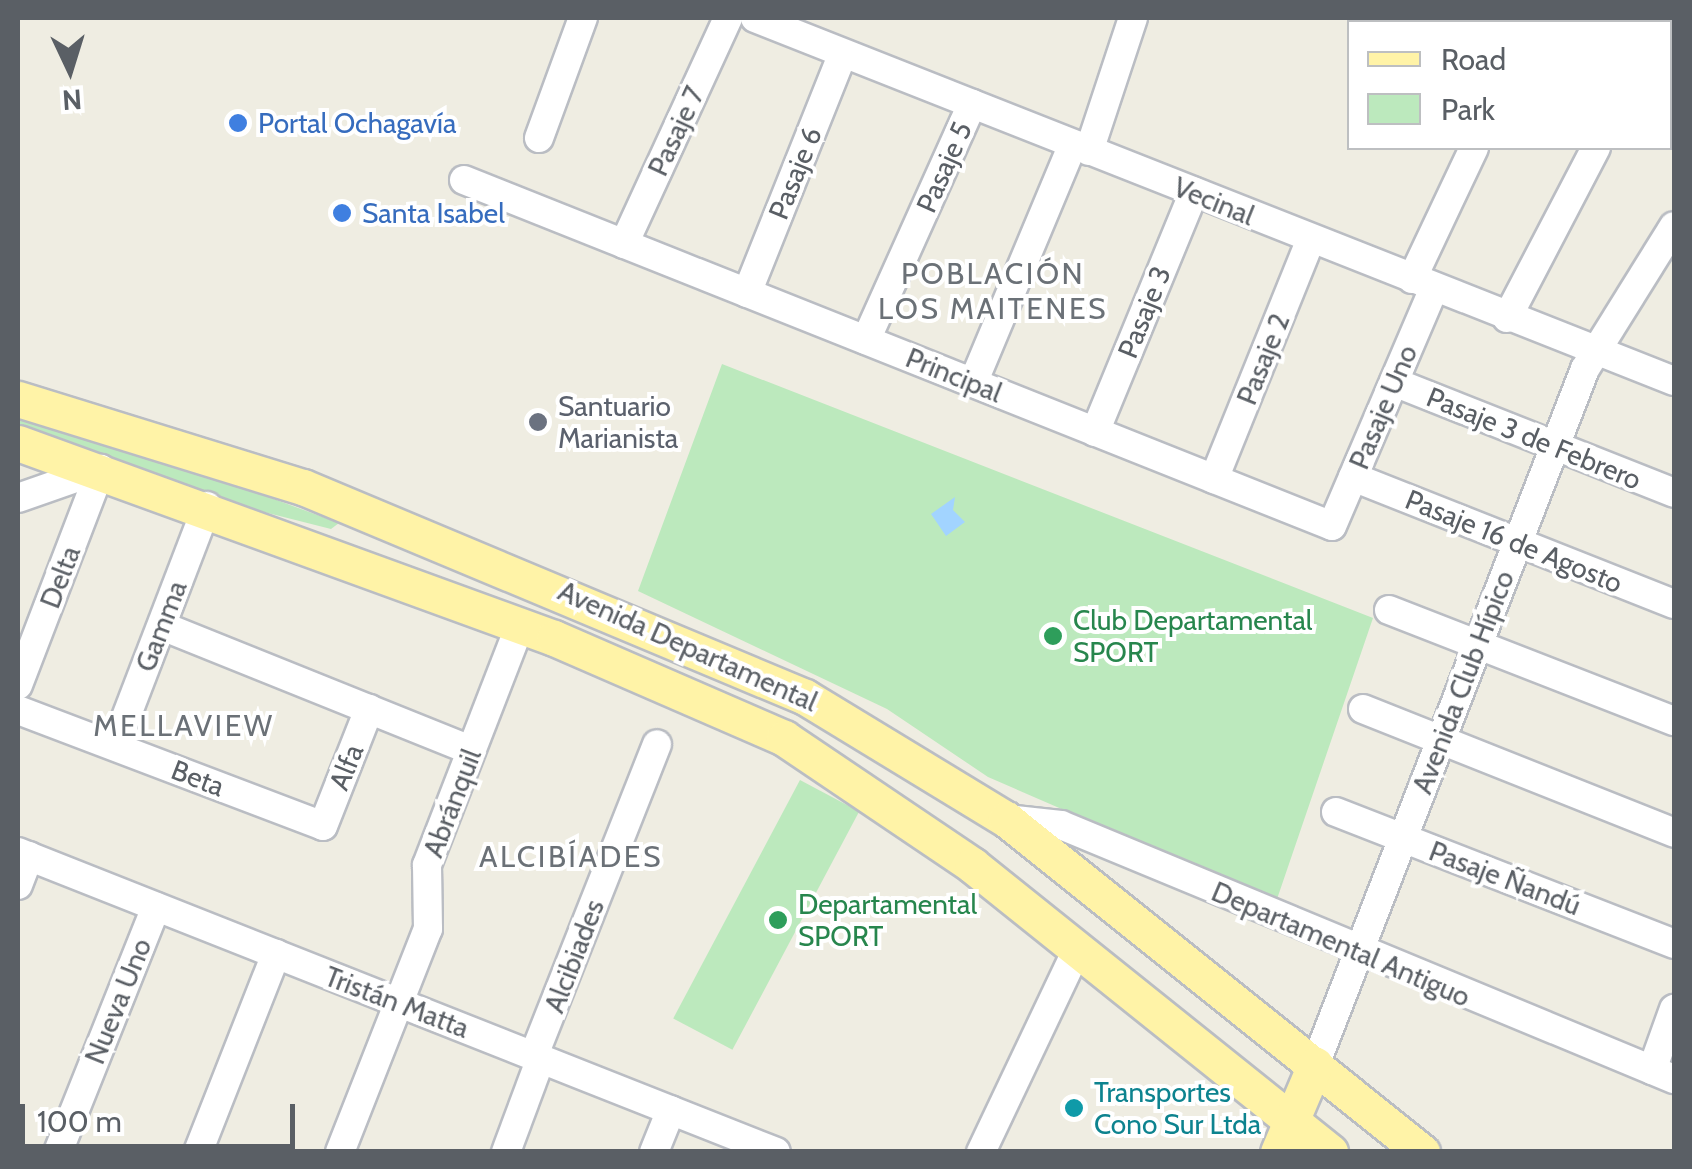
<!DOCTYPE html>
<meta charset="utf-8">
<style>
body{margin:0}
#map{position:relative;width:1692px;height:1169px;overflow:hidden;background:#efede2;font-family:Cabin,sans-serif}
div>[style]{position:absolute}
.green>*{inset:0;background:#bce9bd;transform-origin:0 0}
.water>*{inset:0;background:#a2d4ff}
.roads{filter:drop-shadow(2px 0 #babdc3) drop-shadow(-2px 0 #babdc3) drop-shadow(0 2px #babdc3) drop-shadow(0 -2px #babdc3)}
.minor>*{height:28px;margin:-14px;padding:0 14px;transform-origin:14px;border-radius:14px;background:#fff}
.major>*{height:35px;margin:-17.5px;padding:0 17.5px;transform-origin:17.5px;border-radius:17.5px;background:#fff3a7}
.dots>*{width:28px;height:28px;translate:-50% -50%;box-sizing:border-box;border:5px solid #fff;border-radius:50%}
span{translate:-50% -50%;white-space:nowrap;text-align:center;line-height:1.15;-webkit-text-stroke:8px #fff;paint-order:stroke}
.shop-label{font-size:28px;color:#366cbe}
.left{translate:0 -50%;text-align:left}
.street-label{font-size:28px;color:#5a5f65}
.worship-label{font-size:28px;color:#5b616d}
.leisure-label{font-size:28px;color:#27864d}
.culture-label{font-size:28px;color:#0d838f}
.neighbourhood-label{font-size:30px;color:#6b7177;letter-spacing:2.5px}
.frame{position:absolute;inset:0;border:20px solid #5a5f65;pointer-events:none}
.legend{position:absolute;left:1347px;top:20px;width:325px;height:130px;box-sizing:border-box;background:#fff;border:2px solid #bdbfc1;margin:0;padding:12px 18px;list-style:none;font-size:30px;color:#5a5f65}
.legend li{display:flex;align-items:center;gap:20px;height:50px}
.legend b{width:50px;border:2px solid #bdbfc1}
.north{position:absolute;left:20px;top:20px;width:100px;height:100px;-webkit-text-stroke:8px #fff;paint-order:stroke;rotate:176deg;font-size:28px;font-weight:700;line-height:40px;text-align:center;color:#5a5f65}
.north::after{content:'';display:block;margin:auto;width:35px;height:45px;background:#5a5f65;clip-path:polygon(50% 0,100% 100%,50% 72%,0 100%)}
.scale{position:absolute;left:20px;top:1104px;width:275px;height:45px;box-sizing:border-box;border:5px solid #5a5f65;border-top:0;padding-left:12px;font-size:30px;line-height:35px;white-space:nowrap;color:#5a5f65;-webkit-text-stroke:8px #fff;paint-order:stroke}
</style>
<div id="map">
<div class="green">
<div style="clip-path:polygon(722px 364px,1373px 618px,1276px 902px,988px 777px,887px 709px,638px 591px)"></div>
<div style="clip-path:polygon(18px 418px,141px 450px,339px 523px,331px 529px,240px 506px,18px 434px)"></div>
<div style="left:800px;top:780px;width:67px;height:270px;rotate:28deg"></div>
</div>
<div class="water">
<div style="clip-path:polygon(955px 497px,953px 510px,965px 522px,946px 536px,931px 514px)"></div>
</div>
<div class="roads">
<div class="minor">
<div style="left:755px;top:18px;width:988px;rotate:21.55deg"></div>
<div style="left:1645px;top:18px;width:12px;rotate:20deg"></div>
<div style="left:1532px;top:22px;width:5px;rotate:-53deg"></div>
<div style="left:539px;top:138px;width:128px;rotate:-69.9deg"></div>
<div style="left:1089px;top:151px;width:140px;rotate:-71.7deg"></div>
<div style="left:464px;top:180px;width:934px;rotate:21.73deg"></div>
<div style="left:1332px;top:526px;width:259px;rotate:-66.8deg"></div>
<div style="left:624px;top:244px;width:249px;rotate:-65.3deg"></div>
<div style="left:1412px;top:279px;width:145px;rotate:-64.7deg"></div>
<div style="left:747px;top:293px;width:258px;rotate:-68.2deg"></div>
<div style="left:1507px;top:318px;width:192px;rotate:-62.4deg"></div>
<div style="left:866px;top:340px;width:259px;rotate:-65.8deg"></div>
<div style="left:1394px;top:382px;width:301px;rotate:21.6deg"></div>
<div style="left:973px;top:383px;width:259px;rotate:-67.3deg"></div>
<div style="left:1095px;top:432px;width:260px;rotate:-67.6deg"></div>
<div style="left:1353px;top:477px;width:345px;rotate:21.6deg"></div>
<div style="left:1214px;top:479px;width:259px;rotate:-68deg"></div>
<div style="left:18px;top:498px;width:88px;rotate:-19.3deg"></div>
<div style="left:1389px;top:610px;width:306px;rotate:21.3deg"></div>
<div style="left:162px;top:626px;width:333px;rotate:21.9deg"></div>
<div style="left:18px;top:685px;width:231px;rotate:-69deg"></div>
<div style="left:1363px;top:709px;width:335px;rotate:21.7deg"></div>
<div style="left:18px;top:710px;width:326px;rotate:20.8deg"></div>
<div style="left:323px;top:826px;width:126px;rotate:-68.5deg"></div>
<div style="left:115px;top:746px;width:257px;rotate:-69deg"></div>
<div style="left:1336px;top:812px;width:363px;rotate:21.3deg"></div>
<div style="left:1006px;top:819px;width:55px;rotate:6.2deg"></div>
<div style="left:1061px;top:825px;width:664px;rotate:22.51deg"></div>
<div style="left:18px;top:852px;width:815px;rotate:21.59deg"></div>
<div style="left:18px;top:885px;width:31px;rotate:-69deg"></div>
<div style="left:534px;top:1055px;width:334px;rotate:-68.4deg"></div>
<div style="left:1315px;top:1065px;width:747px;rotate:-68.8deg"></div>
<div style="left:1585px;top:369px;width:168px;rotate:-58.1deg"></div>
<div style="left:1652px;top:1070px;width:65px;rotate:-70.2deg"></div>
<div style="left:58px;top:1152px;width:264px;rotate:-68.2deg"></div>
<div style="left:198px;top:1152px;width:213px;rotate:-68.5deg"></div>
<div style="left:340px;top:1152px;width:240px;rotate:-68.5deg"></div>
<div style="left:428px;top:929px;width:64px;rotate:-90.9deg"></div>
<div style="left:427px;top:865px;width:257px;rotate:-68.8deg"></div>
<div style="left:506px;top:1152px;width:100px;rotate:-69.6deg"></div>
<div style="left:654px;top:1152px;width:45px;rotate:-68deg"></div>
<div style="left:981px;top:1152px;width:226px;rotate:-64.6deg"></div>
</div>
<div class="major">
<div style="left:18px;top:399px;width:298px;rotate:17.2deg"></div>
<div style="left:303px;top:487px;width:544px;rotate:22.7deg"></div>
<div style="left:805px;top:697px;width:235px;rotate:31.3deg"></div>
<div style="left:1006px;top:819px;width:533px;rotate:38.68deg"></div>
<div style="left:18px;top:443px;width:570px;rotate:19.99deg"></div>
<div style="left:554px;top:638px;width:251px;rotate:23.5deg"></div>
<div style="left:784px;top:738px;width:227px;rotate:34deg"></div>
<div style="left:972px;top:865px;width:459px;rotate:38.7deg"></div>
<div style="left:1278px;top:1152px;width:95px;rotate:-67deg"></div>
</div>
</div>
<div class="dots">
<div style="left:238px;top:123px;background:#3f7fe0"></div>
<div style="left:342px;top:213px;background:#3f7fe0"></div>
<div style="left:538px;top:422px;background:#6b7280"></div>
<div style="left:1053px;top:636px;background:#2e9e5b"></div>
<div style="left:778px;top:920px;background:#2e9e5b"></div>
<div style="left:1074px;top:1108px;background:#0f9aa8"></div>
</div>
<div class="shop-label">
<span class="left" style="left:258px;top:123px">Portal Ochagavía</span>
<span class="left" style="left:362px;top:213px">Santa Isabel</span>
</div>
<div class="street-label">
<span style="left:676px;top:131px;rotate:-65deg">Pasaje 7</span>
<span style="left:944px;top:167px;rotate:-66deg">Pasaje 5</span>
<span style="left:795px;top:173px;rotate:-68deg">Pasaje 6</span>
<span style="left:1214px;top:201px;rotate:22deg">Vecinal</span>
<span style="left:1144px;top:312px;rotate:-68deg">Pasaje 3</span>
<span style="left:1263px;top:359px;rotate:-68deg">Pasaje 2</span>
<span style="left:954px;top:375px;rotate:22deg">Principal</span>
<span style="left:1383px;top:407px;rotate:-67deg">Pasaje Uno</span>
<span style="left:1534px;top:438px;rotate:22deg">Pasaje 3 de Febrero</span>
<span style="left:1514px;top:541px;rotate:22deg">Pasaje 16 de Agosto</span>
<span style="left:60px;top:577px;rotate:-69deg">Delta</span>
<span style="left:161px;top:626px;rotate:-69deg">Gamma</span>
<span style="left:688px;top:646px;rotate:24deg">Avenida Departamental</span>
<span style="left:1463px;top:682px;rotate:-69deg">Avenida Club Hípico</span>
<span style="left:346px;top:767px;rotate:-68deg">Alfa</span>
<span style="left:198px;top:778px;rotate:21deg">Beta</span>
<span style="left:452px;top:803px;rotate:-69deg">Abránquil</span>
<span style="left:1505px;top:878px;rotate:21deg">Pasaje Ñandú</span>
<span style="left:1341px;top:944px;rotate:23deg">Departamental Antiguo</span>
<span style="left:574px;top:956px;rotate:-69deg">Alcibiades</span>
<span style="left:118px;top:1001px;rotate:-68deg">Nueva Uno</span>
<span style="left:397px;top:1002px;rotate:21deg">Tristán Matta</span>
</div>
<div class="worship-label">
<span class="left" style="left:558px;top:422px">Santuario<br>Marianista</span>
</div>
<div class="leisure-label">
<span class="left" style="left:1073px;top:636px">Club Departamental<br>SPORT</span>
<span class="left" style="left:798px;top:920px">Departamental<br>SPORT</span>
</div>
<div class="culture-label">
<span class="left" style="left:1094px;top:1108px">Transportes<br>Cono Sur Ltda</span>
</div>
<div class="neighbourhood-label">
<span style="left:993px;top:291px">POBLACIÓN<br>LOS MAITENES</span>
<span style="left:184px;top:726px">MELLAVIEW</span>
<span style="left:571px;top:857px">ALCIBÍADES</span>
</div>
<div class="frame"></div>
<ul class="legend">
<li><b style="height:12px;background:#fff3a7"></b>Road</li>
<li><b style="height:28px;background:#bce9bd"></b>Park</li>
</ul>
<div class="north">N</div>
<div class="scale">100 m</div>
</div>
